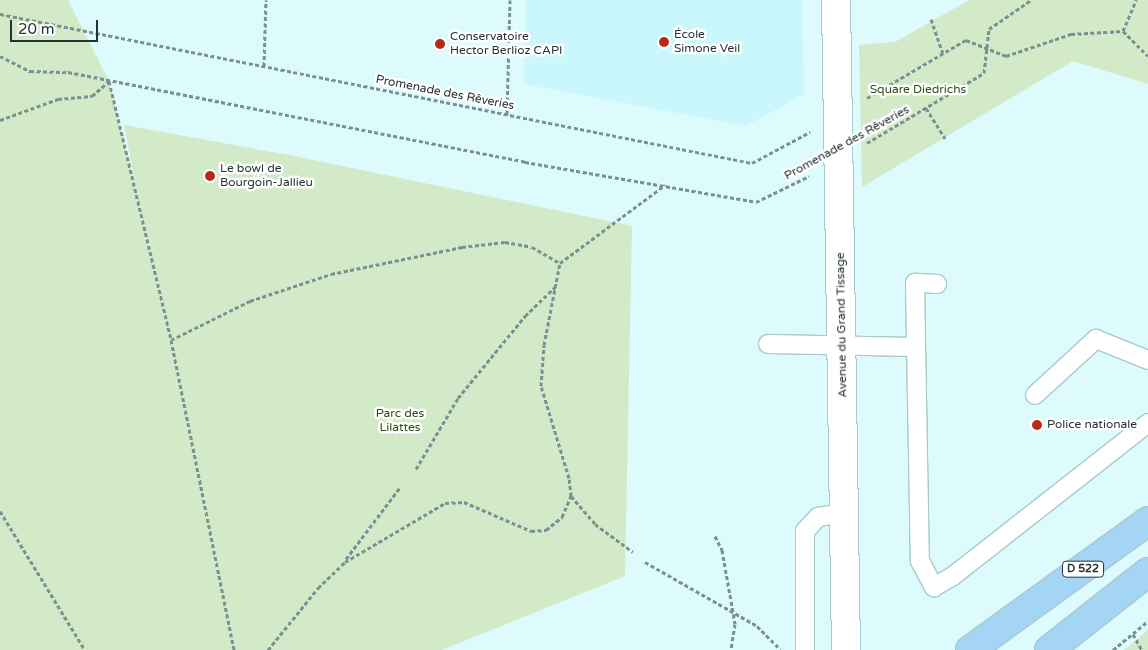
<!DOCTYPE html>
<meta charset="utf-8">
<style>
body{margin:0}
#map{position:relative;width:1148px;height:650px;overflow:hidden;background:#ddfafd;font-family:"Varela Round",sans-serif}
div>[style]{position:absolute}
.built>*{inset:0;background:#c9f7fc}
.green>*{inset:0;background:#d3eac8}
.path>*{height:3px;margin-top:-1.5px;transform-origin:0;background:repeating-linear-gradient(90deg,#7b9092 0 4px,transparent 0 6.5px)}
.roads{filter:drop-shadow(1px 0 #a7cace) drop-shadow(-1px 0 #a7cace) drop-shadow(0 1px #a7cace) drop-shadow(0 -1px #a7cace)}
.lane>*{height:18px;margin:-9px;padding:0 9px;transform-origin:9px;border-radius:9px;background:#fff}
.street>*{height:28px;margin:-14px;padding:0 14px;transform-origin:14px;border-radius:14px;background:#fff}
.primary>*{height:28px;margin:-14px;padding:0 14px;transform-origin:14px;border-radius:14px;background:#a5d5f5}
.dots>*{width:14px;height:14px;translate:-50% -50%;box-sizing:border-box;border:2px solid #fff;border-radius:50%}
span{translate:-50% -50%;white-space:nowrap;text-align:center;line-height:1.15;-webkit-text-stroke:5px #fff;paint-order:stroke}
.shield-label span{padding:1px 4px;background:#fff;border:1px solid;border-radius:4px;-webkit-text-stroke-width:0}
.shield-label{font-size:11px;color:#243233;font-weight:700}
.poi-label{font-size:12px;color:#243233}
.left{translate:0 -50%;text-align:left}
.park-label{font-size:12px;color:#2a4e10}
.street-label{font-size:12px;color:#243233}
.scale{position:absolute;left:10px;top:20px;width:88px;height:22px;box-sizing:border-box;border:2px solid #243233;border-top:0;padding-left:6px;font-size:15px;line-height:18px;white-space:nowrap;color:#243233;-webkit-text-stroke:4px #fff;paint-order:stroke}
</style>
<div id="map">
<div class="built">
<div style="clip-path:polygon(526px 0,802px 0,804px 94px,746px 126px,524px 84px)"></div>
</div>
<div class="green">
<div style="clip-path:polygon(0 0,68px 0,109px 81px,136px 188px,124px 125px,289px 155px,632px 226px,625px 576px,442px 650px,0 650px)"></div>
<div style="clip-path:polygon(969px 0,1148px 0,1148px 84px,1073px 61px,862px 187px,859px 45px,895px 42px)"></div>
<div style="clip-path:polygon(1148px 630px,1148px 650px,1124px 650px)"></div>
</div>
<div class="path">
<div style="left:0;top:14px;width:767px;rotate:11.21deg"></div>
<div style="left:752px;top:163px;width:66px;rotate:-28.1deg"></div>
<div style="left:931px;top:19px;width:36px;rotate:71deg"></div>
<div style="left:1123px;top:31px;width:34px;rotate:-67deg"></div>
<div style="left:0;top:56px;width:34px;rotate:27deg"></div>
<div style="left:30px;top:71px;width:38px;rotate:2deg"></div>
<div style="left:68px;top:72px;width:466px;rotate:11.1deg"></div>
<div style="left:525px;top:162px;width:234px;rotate:9.8deg"></div>
<div style="left:756px;top:202px;width:59px;rotate:-26.1deg"></div>
<div style="left:264px;top:66px;width:66px;rotate:-88.3deg"></div>
<div style="left:109px;top:81px;width:266px;rotate:76.5deg"></div>
<div style="left:171px;top:340px;width:316px;rotate:78.5deg"></div>
<div style="left:867px;top:98px;width:115px;rotate:-30.4deg"></div>
<div style="left:966px;top:40px;width:43px;rotate:21.8deg"></div>
<div style="left:1006px;top:56px;width:69px;rotate:-18.7deg"></div>
<div style="left:1071px;top:34px;width:52px;rotate:-3.3deg"></div>
<div style="left:1123px;top:31px;width:35px;rotate:45deg"></div>
<div style="left:926px;top:108px;width:36px;rotate:58deg"></div>
<div style="left:507px;top:114px;width:114px;rotate:-88.5deg"></div>
<div style="left:0;top:120px;width:62px;rotate:-19.9deg"></div>
<div style="left:58px;top:99px;width:34px;rotate:-5deg"></div>
<div style="left:92px;top:96px;width:23px;rotate:-41deg"></div>
<div style="left:867px;top:143px;width:136px;rotate:-30.9deg"></div>
<div style="left:984px;top:73px;width:44px;rotate:-83.5deg"></div>
<div style="left:989px;top:29px;width:51px;rotate:-34.6deg"></div>
<div style="left:171px;top:340px;width:88px;rotate:-26.3deg"></div>
<div style="left:250px;top:301px;width:85px;rotate:-18.4deg"></div>
<div style="left:331px;top:274px;width:134px;rotate:-11.6deg"></div>
<div style="left:462px;top:247px;width:43px;rotate:-6.6deg"></div>
<div style="left:505px;top:242px;width:27px;rotate:10deg"></div>
<div style="left:532px;top:247px;width:32px;rotate:30deg"></div>
<div style="left:416px;top:469px;width:82px;rotate:-59.4deg"></div>
<div style="left:458px;top:398px;width:106px;rotate:-50.7deg"></div>
<div style="left:525px;top:316px;width:42px;rotate:-44deg"></div>
<div style="left:571px;top:496px;width:37px;rotate:49deg"></div>
<div style="left:595px;top:524px;width:47px;rotate:36.4deg"></div>
<div style="left:0;top:511px;width:163px;rotate:58.6deg"></div>
<div style="left:715px;top:536px;width:16px;rotate:63deg"></div>
<div style="left:722px;top:550px;width:75px;rotate:80deg"></div>
<div style="left:735px;top:624px;width:26px;rotate:99deg"></div>
<div style="left:346px;top:559px;width:91px;rotate:-53deg"></div>
<div style="left:645px;top:562px;width:129px;rotate:29.7deg"></div>
<div style="left:757px;top:626px;width:33px;rotate:45deg"></div>
<div style="left:1133px;top:634px;width:18px;rotate:61deg"></div>
<div style="left:268px;top:650px;width:80px;rotate:-51.1deg"></div>
<div style="left:318px;top:588px;width:37px;rotate:-44deg"></div>
<div style="left:345px;top:562px;width:116px;rotate:-30.5deg"></div>
<div style="left:445px;top:503px;width:19px;rotate:-3deg"></div>
<div style="left:464px;top:502px;width:73px;rotate:23.4deg"></div>
<div style="left:531px;top:531px;width:15px;rotate:-4deg"></div>
<div style="left:546px;top:530px;width:21px;rotate:-39deg"></div>
<div style="left:562px;top:517px;width:23px;rotate:-67deg"></div>
<div style="left:571px;top:496px;width:18px;rotate:-96deg"></div>
<div style="left:569px;top:478px;width:96px;rotate:-106.9deg"></div>
<div style="left:541px;top:386px;width:41px;rotate:-85.8deg"></div>
<div style="left:544px;top:345px;width:84px;rotate:-79deg"></div>
<div style="left:560px;top:263px;width:131px;rotate:-36.6deg"></div>
<div style="left:1113px;top:650px;width:45px;rotate:-39.6deg"></div>
</div>
<div class="roads">
<div class="lane">
<div style="left:937px;top:284px;width:22px;rotate:-177deg"></div>
<div style="left:915px;top:283px;width:278px;rotate:89deg"></div>
<div style="left:920px;top:561px;width:30px;rotate:62deg"></div>
<div style="left:934px;top:587px;width:22px;rotate:-30deg"></div>
<div style="left:953px;top:576px;width:248px;rotate:-38.1deg"></div>
<div style="left:768px;top:344px;width:148px;rotate:1.2deg"></div>
<div style="left:1035px;top:395px;width:83px;rotate:-42.6deg"></div>
<div style="left:1096px;top:339px;width:56px;rotate:22deg"></div>
<div style="left:805px;top:650px;width:119px;rotate:-90deg"></div>
<div style="left:805px;top:531px;width:19px;rotate:-47deg"></div>
<div style="left:818px;top:517px;width:26px;rotate:-9deg"></div>
</div>
<div class="street">
<div style="left:836px;top:0;width:650px;rotate:89.12deg"></div>
</div>
<div class="primary">
<div style="left:970px;top:650px;width:220px;rotate:-35.9deg"></div>
<div style="left:1049px;top:650px;width:126px;rotate:-38.2deg"></div>
</div>
</div>
<div class="dots">
<div style="left:664px;top:42px;background:#b72a1a"></div>
<div style="left:440px;top:44px;background:#b72a1a"></div>
<div style="left:210px;top:176px;background:#b72a1a"></div>
<div style="left:1037px;top:425px;background:#b72a1a"></div>
</div>
<div class="shield-label">
<span style="left:1083px;top:569px">D 522</span>
</div>
<div class="poi-label">
<span class="left" style="left:674px;top:42px">École<br>Simone Veil</span>
<span class="left" style="left:450px;top:44px">Conservatoire<br>Hector Berlioz CAPI</span>
<span class="left" style="left:220px;top:176px">Le bowl de<br>Bourgoin-Jallieu</span>
<span class="left" style="left:1047px;top:425px">Police nationale</span>
</div>
<div class="park-label">
<span style="left:918px;top:90px">Square Diedrichs</span>
<span style="left:400px;top:421px">Parc des<br>Lilattes</span>
</div>
<div class="street-label">
<span style="left:445px;top:93px;rotate:11deg">Promenade des Rêveries</span>
<span style="left:847px;top:143px;rotate:-29deg">Promenade des Rêveries</span>
<span style="left:842px;top:325px;rotate:-91deg">Avenue du Grand Tissage</span>
</div>
<div class="scale">20 m</div>
</div>
